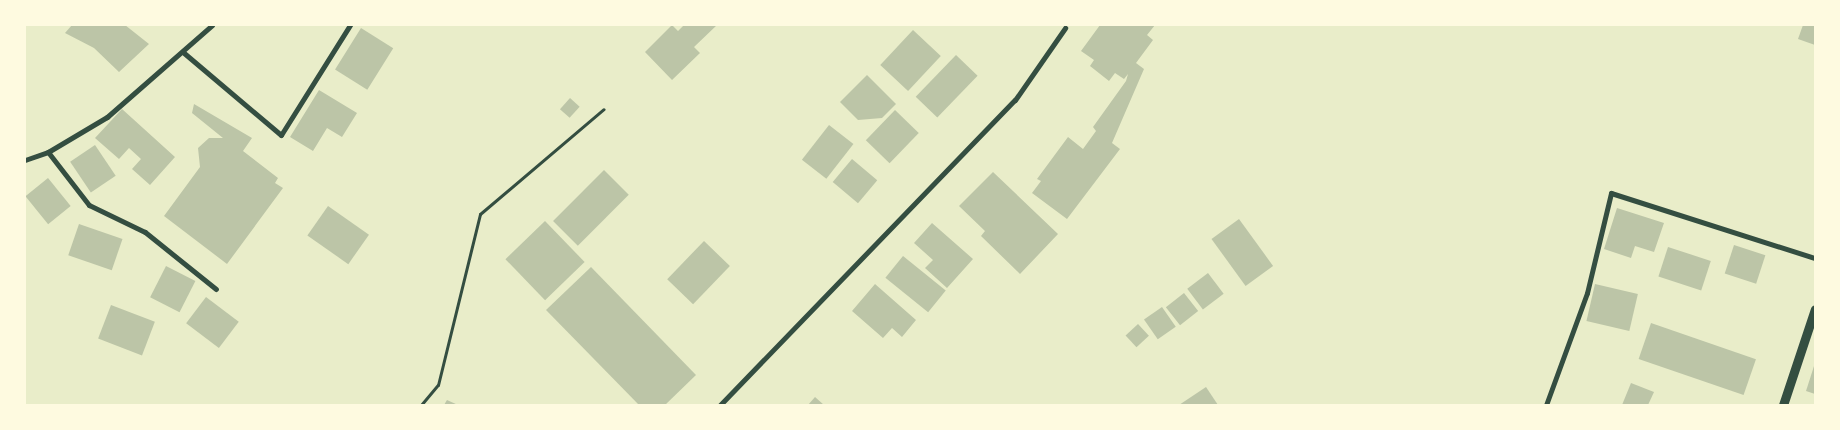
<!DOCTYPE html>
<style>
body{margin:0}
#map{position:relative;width:1840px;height:430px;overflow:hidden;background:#e9edc9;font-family:"Varela Round",sans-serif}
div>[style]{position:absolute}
.building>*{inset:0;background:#bcc5a7;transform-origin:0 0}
.path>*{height:3px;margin:-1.5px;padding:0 1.5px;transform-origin:1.5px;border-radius:1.5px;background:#344e41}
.minor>*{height:5px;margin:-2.5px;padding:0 2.5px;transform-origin:2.5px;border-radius:2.5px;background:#344e41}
.tertiary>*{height:9px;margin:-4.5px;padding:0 4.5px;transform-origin:4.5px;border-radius:4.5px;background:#344e41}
span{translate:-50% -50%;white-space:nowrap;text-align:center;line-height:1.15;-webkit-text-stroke:4px #fefae0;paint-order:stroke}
.frame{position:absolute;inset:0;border:26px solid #fefae0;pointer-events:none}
</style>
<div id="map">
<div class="building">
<div style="clip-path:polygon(72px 25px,125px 25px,149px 44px,119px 72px,94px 48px,65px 33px)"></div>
<div style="clip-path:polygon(672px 25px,678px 31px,684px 25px,717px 25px,694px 47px,700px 53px,672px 80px,645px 52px)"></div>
<div style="clip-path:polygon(1100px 25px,1155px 25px,1147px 35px,1153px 40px,1136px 63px,1144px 69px,1112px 143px,1120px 149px,1067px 219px,1032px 193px,1041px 181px,1037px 179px,1068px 137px,1083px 149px,1096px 131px,1093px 127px,1126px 81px,1128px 74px,1124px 79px,1115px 73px,1109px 81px,1090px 66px,1094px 60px,1081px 51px)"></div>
<div style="clip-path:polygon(1803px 25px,1815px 25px,1815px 45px,1798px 39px)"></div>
<div style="left:361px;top:28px;width:38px;height:49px;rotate:32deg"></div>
<div style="left:913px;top:30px;width:38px;height:48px;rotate:43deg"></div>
<div style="left:956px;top:55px;width:30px;height:58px;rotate:44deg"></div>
<div style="clip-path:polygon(867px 75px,896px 104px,882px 118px,858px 120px,840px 102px)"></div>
<div style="clip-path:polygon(319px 90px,357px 113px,342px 137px,327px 128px,313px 151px,290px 137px)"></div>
<div style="left:570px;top:98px;width:13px;height:15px;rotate:42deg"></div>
<div style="clip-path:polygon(194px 104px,252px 138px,243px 151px,278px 178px,275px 183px,283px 188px,227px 264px,164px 216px,200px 167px,198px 148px,209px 138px,223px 138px,192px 113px)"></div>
<div style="clip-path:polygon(122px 109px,175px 157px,150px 185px,132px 169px,141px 159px,129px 148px,119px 159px,95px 138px)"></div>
<div style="left:895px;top:110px;width:33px;height:42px;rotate:44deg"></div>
<div style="left:829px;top:125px;width:31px;height:44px;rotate:38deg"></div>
<div style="left:95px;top:145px;width:37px;height:30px;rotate:56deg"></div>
<div style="left:852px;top:159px;width:33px;height:30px;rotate:40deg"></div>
<div style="left:604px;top:170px;width:35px;height:72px;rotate:45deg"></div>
<div style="clip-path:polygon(993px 172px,1058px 234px,1020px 274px,981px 236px,985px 231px,959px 206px)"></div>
<div style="left:48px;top:178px;width:36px;height:29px;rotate:51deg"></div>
<div style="left:328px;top:206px;width:50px;height:36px;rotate:35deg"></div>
<div style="clip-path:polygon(1617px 208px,1664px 223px,1654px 252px,1635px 246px,1631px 258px,1604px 249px)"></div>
<div style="left:1239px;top:219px;width:58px;height:34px;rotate:54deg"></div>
<div style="left:545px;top:221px;width:57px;height:55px;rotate:46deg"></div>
<div style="clip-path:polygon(932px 223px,973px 259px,947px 288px,925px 268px,933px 260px,914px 243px)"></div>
<div style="left:79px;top:224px;width:46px;height:33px;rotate:19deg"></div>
<div style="left:704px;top:241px;width:36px;height:53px;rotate:44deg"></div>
<div style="left:1734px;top:245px;width:33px;height:30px;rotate:18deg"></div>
<div style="left:1668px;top:247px;width:45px;height:31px;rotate:18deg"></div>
<div style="left:903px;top:256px;width:55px;height:28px;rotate:39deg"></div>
<div style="left:166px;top:266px;width:33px;height:35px;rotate:27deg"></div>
<div style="clip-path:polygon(591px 267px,696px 375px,665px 405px,639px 405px,546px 310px)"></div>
<div style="left:1208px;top:273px;width:26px;height:26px;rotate:53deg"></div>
<div style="clip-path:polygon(875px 284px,916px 320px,902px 337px,892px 328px,883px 338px,852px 311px)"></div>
<div style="left:1595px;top:284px;width:44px;height:38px;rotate:13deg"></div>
<div style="left:1184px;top:293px;width:23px;height:23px;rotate:52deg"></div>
<div style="left:206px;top:297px;width:41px;height:33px;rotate:37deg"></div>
<div style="left:111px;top:305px;width:47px;height:36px;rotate:21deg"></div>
<div style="left:1162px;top:307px;width:24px;height:22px;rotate:55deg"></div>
<div style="left:1651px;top:323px;width:111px;height:38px;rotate:19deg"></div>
<div style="left:1138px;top:324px;width:16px;height:17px;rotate:47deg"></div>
<div style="clip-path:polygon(1815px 363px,1815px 394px,1806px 391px)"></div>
<div style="clip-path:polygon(1631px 383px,1654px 392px,1648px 405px,1622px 405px)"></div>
<div style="clip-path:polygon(1206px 387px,1218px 405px,1179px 405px)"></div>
<div style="clip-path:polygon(815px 397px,824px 405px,808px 405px)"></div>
<div style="clip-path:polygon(447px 400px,458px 405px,444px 405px)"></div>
</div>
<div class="path">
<div style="left:421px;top:405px;width:26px;rotate:-50deg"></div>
<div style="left:438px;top:385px;width:176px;rotate:-76.2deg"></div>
<div style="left:480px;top:214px;width:162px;rotate:-40.3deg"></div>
</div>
<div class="minor">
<div style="left:184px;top:53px;width:127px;rotate:40.2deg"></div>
<div style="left:281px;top:135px;width:130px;rotate:-57.9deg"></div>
<div style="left:48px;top:152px;width:67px;rotate:52.3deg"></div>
<div style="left:89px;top:205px;width:62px;rotate:25.7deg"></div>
<div style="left:145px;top:232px;width:91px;rotate:38.8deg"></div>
<div style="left:25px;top:160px;width:24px;rotate:-19deg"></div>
<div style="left:48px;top:152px;width:69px;rotate:-30.7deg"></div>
<div style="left:107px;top:117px;width:140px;rotate:-41.2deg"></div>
<div style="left:720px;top:405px;width:424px;rotate:-46deg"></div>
<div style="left:1015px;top:100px;width:88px;rotate:-55.2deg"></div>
<div style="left:1546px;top:405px;width:119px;rotate:-69.9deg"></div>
<div style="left:1587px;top:293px;width:103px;rotate:-76.5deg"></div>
<div style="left:1611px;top:193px;width:214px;rotate:17.7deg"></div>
</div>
<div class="tertiary">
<div style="left:1783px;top:405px;width:101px;rotate:-71.6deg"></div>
</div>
<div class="frame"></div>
</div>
